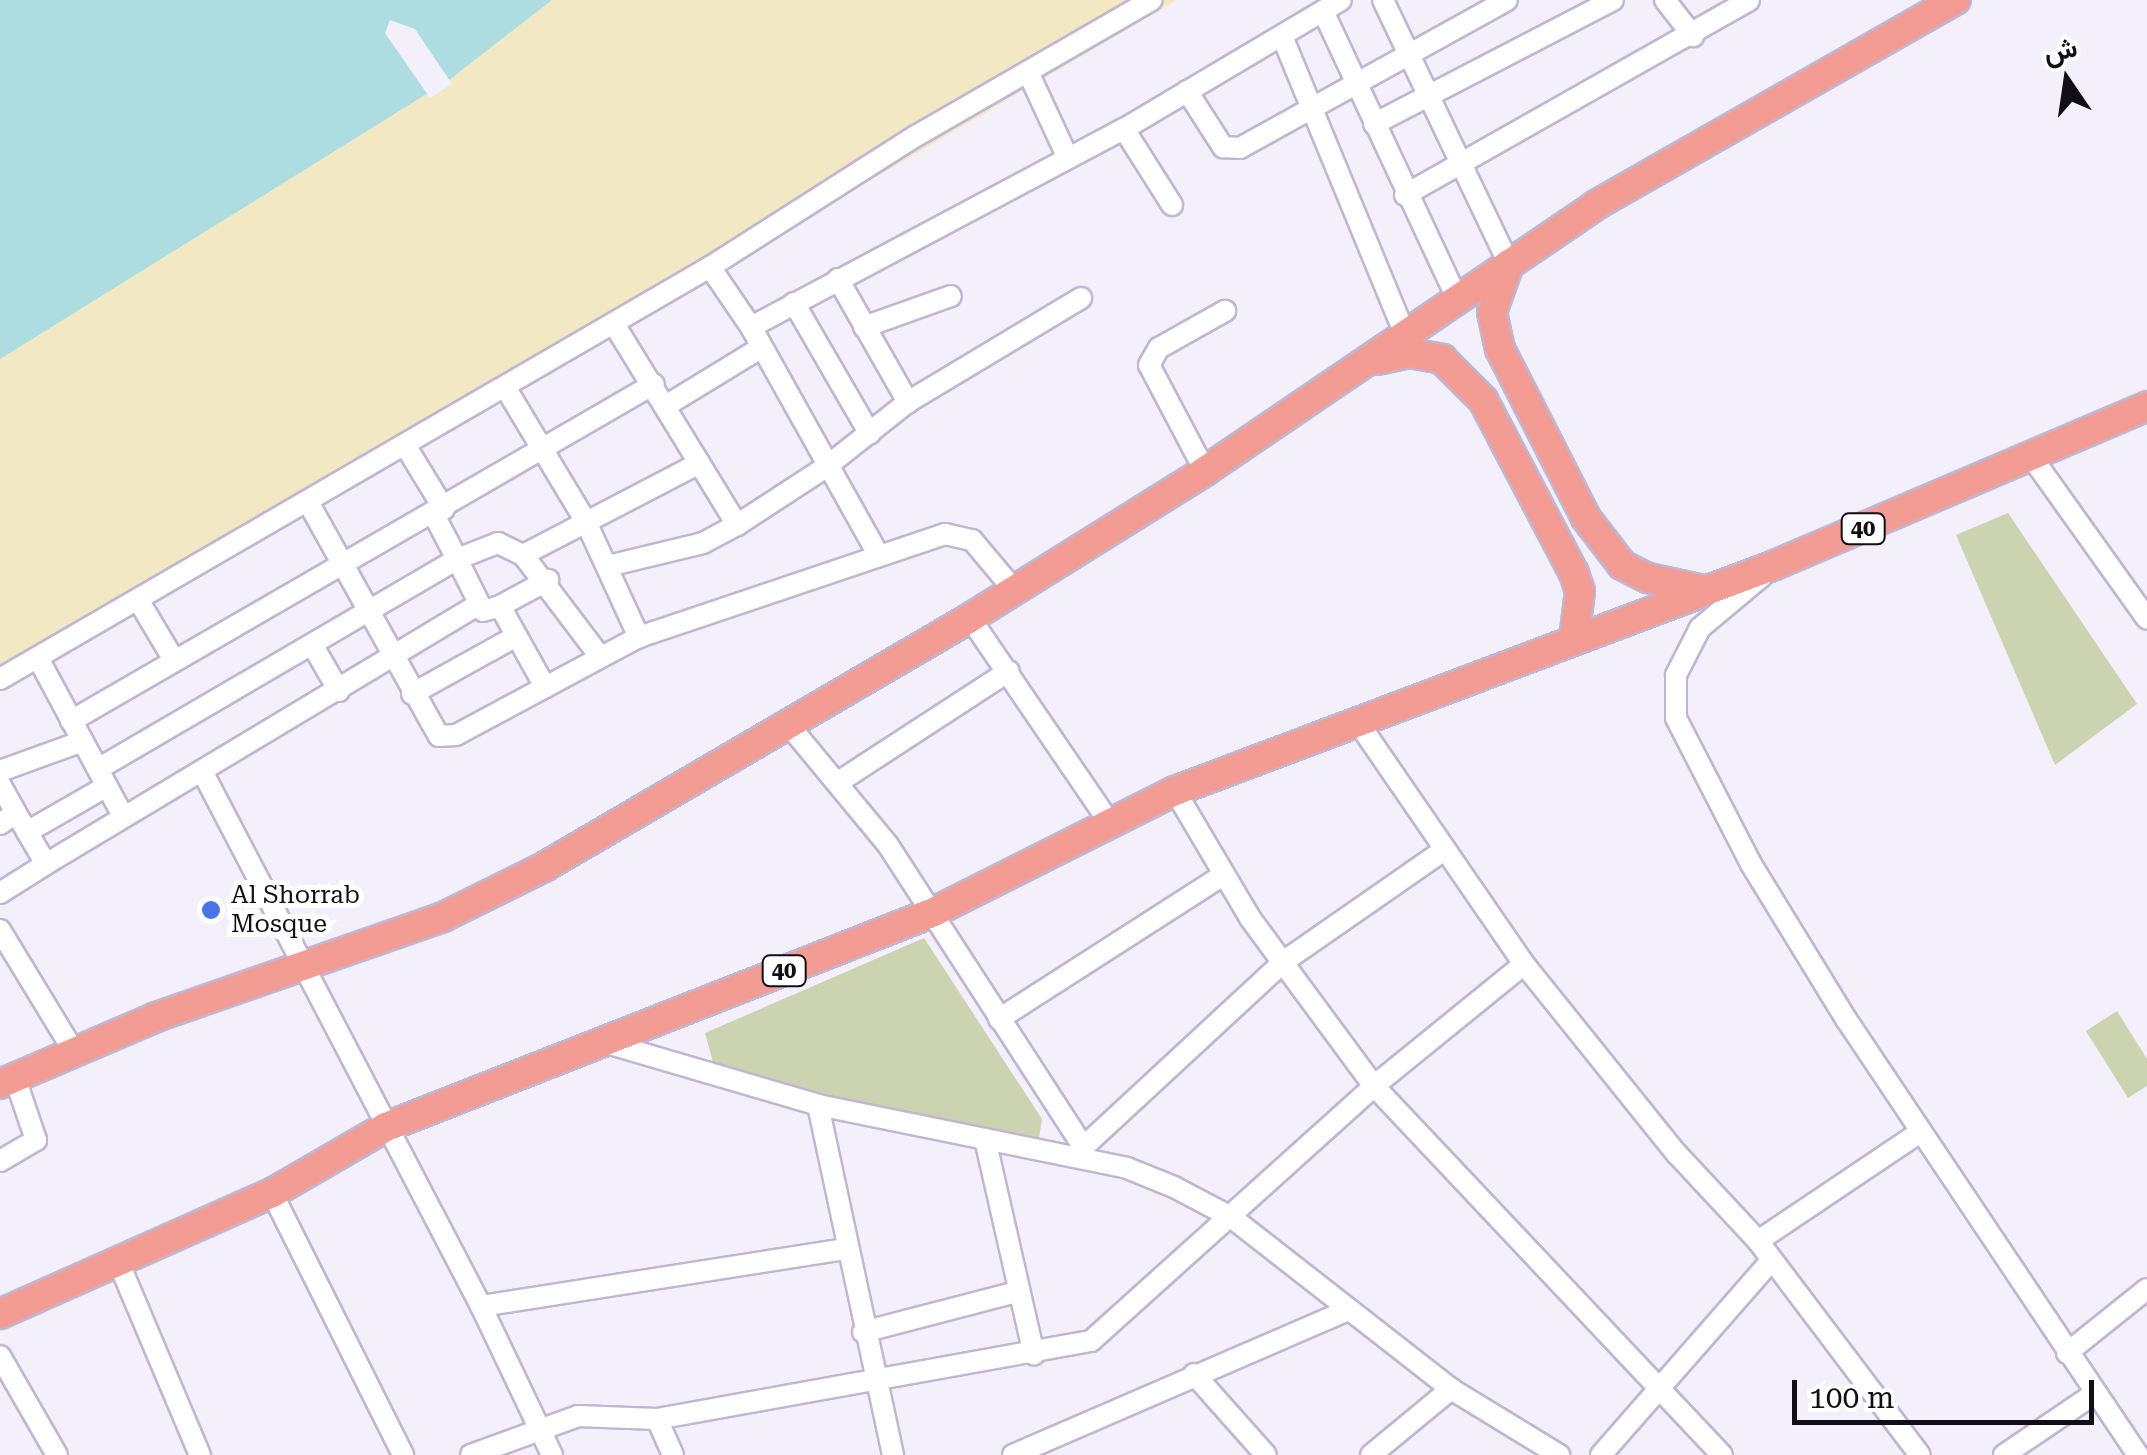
<!DOCTYPE html>
<meta charset="utf-8">
<style>
body{margin:0}
#map{position:relative;width:2147px;height:1455px;overflow:hidden;background:#f3effb;font-family:"Roboto Serif",Vazirmatn,serif}
div>[style]{position:absolute}
.green>*{inset:0;background:#cbd3b1}
.sand>*{inset:0;background:#f2e8c3}
.water>*{inset:0;background:#addde0}
.pier>*{inset:0;background:#f3effb}
.roads{filter:drop-shadow(2px 0 #c0b6d2) drop-shadow(-2px 0 #c0b6d2) drop-shadow(0 2px #c0b6d2) drop-shadow(0 -2px #c0b6d2)}
.minor>*{height:20px;margin:-10px;padding:0 10px;transform-origin:10px;border-radius:10px;background:#fff}
.highway>*{height:28px;margin:-14px;padding:0 14px;transform-origin:14px;border-radius:14px;background:#f39c93}
.dots>*{width:28px;height:28px;translate:-50% -50%;box-sizing:border-box;border:5px solid #fff;border-radius:50%}
span{translate:-50% -50%;white-space:nowrap;text-align:center;line-height:1.15;-webkit-text-stroke:10px #fff;paint-order:stroke}
.shield-label span{padding:2px 8px;background:#fff;border:2px solid;border-radius:8px;-webkit-text-stroke-width:0}
.shield-label{font-size:22px;color:#120e18;font-weight:700}
.poi-label{font-size:25px;color:#120e18}
.left{translate:0 -50%;text-align:left}
.north{position:absolute;left:2017px;top:30px;width:100px;height:100px;-webkit-text-stroke:8px #fff;paint-order:stroke;rotate:347deg;font-size:28px;font-weight:700;line-height:40px;text-align:center;color:#120e18}
.north::after{content:'';display:block;margin:auto;width:35px;height:45px;background:#120e18;clip-path:polygon(50% 0,100% 100%,50% 72%,0 100%)}
.scale{position:absolute;left:1792px;top:1380px;width:302px;height:45px;box-sizing:border-box;border:5px solid #120e18;border-top:0;padding-left:12px;font-size:30px;line-height:35px;white-space:nowrap;color:#120e18;-webkit-text-stroke:8px #fff;paint-order:stroke}
</style>
<div id="map">
<div class="green">
<div style="clip-path:polygon(2008px 513px,2137px 704px,2055px 765px,1956px 535px)"></div>
<div style="clip-path:polygon(924px 938px,1042px 1119px,1038px 1144px,717px 1077px,705px 1033px)"></div>
<div style="clip-path:polygon(2117px 1011px,2147px 1059px,2147px 1086px,2128px 1098px,2086px 1031px)"></div>
</div>
<div class="sand">
<div style="clip-path:polygon(264px 0,1177px 0,0 692px,0 136px)"></div>
</div>
<div class="water">
<div style="clip-path:polygon(0 0,552px 0,449px 80px,0 359px)"></div>
</div>
<div class="pier">
<div style="clip-path:polygon(390px 20px,415px 29px,452px 84px,430px 98px,385px 33px)"></div>
</div>
<div class="roads">
<div class="minor">
<div style="left:1383px;top:0;width:293px;rotate:64.5deg"></div>
<div style="left:1665px;top:0;width:46px;rotate:52.1deg"></div>
<div style="left:1323px;top:11px;width:317px;rotate:65deg"></div>
<div style="left:1282px;top:36px;width:323px;rotate:67.6deg"></div>
<div style="left:1028px;top:72px;width:95px;rotate:65.1deg"></div>
<div style="left:1187px;top:91px;width:67px;rotate:57.3deg"></div>
<div style="left:1223px;top:147px;width:17px;rotate:3deg"></div>
<div style="left:1240px;top:148px;width:305px;rotate:-29deg"></div>
<div style="left:1374px;top:124px;width:269px;rotate:-27.4deg"></div>
<div style="left:1124px;top:129px;width:90px;rotate:57.7deg"></div>
<div style="left:1405px;top:195px;width:395px;rotate:-29.5deg"></div>
<div style="left:710px;top:267px;width:73px;rotate:55.7deg"></div>
<div style="left:751px;top:327px;width:262px;rotate:60.8deg"></div>
<div style="left:838px;top:279px;width:142px;rotate:60.4deg"></div>
<div style="left:794px;top:303px;width:151px;rotate:59.9deg"></div>
<div style="left:614px;top:324px;width:236px;rotate:58.5deg"></div>
<div style="left:751px;top:327px;width:422px;rotate:-28deg"></div>
<div style="left:1124px;top:129px;width:252px;rotate:-30.7deg"></div>
<div style="left:864px;top:327px;width:92px;rotate:-19.6deg"></div>
<div style="left:505px;top:387px;width:157px;rotate:59deg"></div>
<div style="left:586px;top:522px;width:127px;rotate:65.3deg"></div>
<div style="left:667px;top:405px;width:111px;rotate:-31.4deg"></div>
<div style="left:405px;top:445px;width:75px;rotate:58.6deg"></div>
<div style="left:2033px;top:459px;width:196px;rotate:54.5deg"></div>
<div style="left:1205px;top:471px;width:120px;rotate:-117.8deg"></div>
<div style="left:1149px;top:365px;width:20px;rotate:-60deg"></div>
<div style="left:1159px;top:348px;width:76px;rotate:-29.3deg"></div>
<div style="left:308px;top:502px;width:268px;rotate:60.8deg"></div>
<div style="left:439px;top:736px;width:17px;rotate:-3deg"></div>
<div style="left:456px;top:735px;width:208px;rotate:-28.2deg"></div>
<div style="left:639px;top:637px;width:323px;rotate:-18.6deg"></div>
<div style="left:945px;top:534px;width:28px;rotate:13deg"></div>
<div style="left:972px;top:540px;width:67px;rotate:49.9deg"></div>
<div style="left:433px;top:513px;width:52px;rotate:62.4deg"></div>
<div style="left:457px;top:559px;width:44px;rotate:-21.3deg"></div>
<div style="left:498px;top:543px;width:28px;rotate:26deg"></div>
<div style="left:608px;top:566px;width:98px;rotate:-13.6deg"></div>
<div style="left:703px;top:543px;width:38px;rotate:-28deg"></div>
<div style="left:737px;top:525px;width:106px;rotate:-33.1deg"></div>
<div style="left:826px;top:467px;width:105px;rotate:-38.4deg"></div>
<div style="left:908px;top:402px;width:202px;rotate:-31deg"></div>
<div style="left:1762px;top:576px;width:81px;rotate:140deg"></div>
<div style="left:1700px;top:628px;width:53px;rotate:117.1deg"></div>
<div style="left:1676px;top:675px;width:43px;rotate:90deg"></div>
<div style="left:1676px;top:718px;width:164px;rotate:62.8deg"></div>
<div style="left:1751px;top:864px;width:182px;rotate:58.5deg"></div>
<div style="left:1846px;top:1019px;width:525px;rotate:56.19deg"></div>
<div style="left:140px;top:603px;width:66px;rotate:59.2deg"></div>
<div style="left:500px;top:606px;width:55px;rotate:-28.4deg"></div>
<div style="left:970px;top:618px;width:250px;rotate:55.7deg"></div>
<div style="left:313px;top:646px;width:52px;rotate:60deg"></div>
<div style="left:598px;top:654px;width:124px;rotate:-127.1deg"></div>
<div style="left:523px;top:555px;width:199px;rotate:-27.5deg"></div>
<div style="left:38px;top:658px;width:179px;rotate:61.7deg"></div>
<div style="left:0;top:679px;width:821px;rotate:-30.13deg"></div>
<div style="left:710px;top:267px;width:244px;rotate:-32.5deg"></div>
<div style="left:916px;top:136px;width:272px;rotate:-30deg"></div>
<div style="left:412px;top:694px;width:118px;rotate:-29deg"></div>
<div style="left:71px;top:721px;width:673px;rotate:-30.03deg"></div>
<div style="left:1357px;top:721px;width:295px;rotate:55.5deg"></div>
<div style="left:1524px;top:964px;width:244px;rotate:51.2deg"></div>
<div style="left:1677px;top:1154px;width:119px;rotate:47deg"></div>
<div style="left:1758px;top:1241px;width:268px;rotate:52.9deg"></div>
<div style="left:787px;top:723px;width:158px;rotate:50.4deg"></div>
<div style="left:888px;top:845px;width:357px;rotate:57.1deg"></div>
<div style="left:98px;top:769px;width:416px;rotate:-30.3deg"></div>
<div style="left:457px;top:559px;width:58px;rotate:63.4deg"></div>
<div style="left:483px;top:611px;width:18px;rotate:-16deg"></div>
<div style="left:500px;top:606px;width:93px;rotate:60.9deg"></div>
<div style="left:0;top:771px;width:88px;rotate:-19.9deg"></div>
<div style="left:202px;top:771px;width:603px;rotate:62.46deg"></div>
<div style="left:481px;top:1306px;width:165px;rotate:64.5deg"></div>
<div style="left:837px;top:783px;width:205px;rotate:-33.1deg"></div>
<div style="left:0;top:784px;width:33px;rotate:61deg"></div>
<div style="left:1175px;top:791px;width:147px;rotate:59.4deg"></div>
<div style="left:1250px;top:918px;width:209px;rotate:53.6deg"></div>
<div style="left:1374px;top:1086px;width:507px;rotate:46.68deg"></div>
<div style="left:0;top:824px;width:19px;rotate:-35deg"></div>
<div style="left:16px;top:813px;width:59px;rotate:59.5deg"></div>
<div style="left:46px;top:864px;width:505px;rotate:-30.98deg"></div>
<div style="left:27px;top:832px;width:92px;rotate:-29.9deg"></div>
<div style="left:0;top:893px;width:54px;rotate:-32.2deg"></div>
<div style="left:0;top:930px;width:140px;rotate:58.7deg"></div>
<div style="left:999px;top:1019px;width:265px;rotate:-32.7deg"></div>
<div style="left:603px;top:1042px;width:224px;rotate:16.3deg"></div>
<div style="left:818px;top:1105px;width:315px;rotate:11.5deg"></div>
<div style="left:1127px;top:1168px;width:51px;rotate:22deg"></div>
<div style="left:1174px;top:1187px;width:64px;rotate:27.8deg"></div>
<div style="left:1231px;top:1217px;width:279px;rotate:38deg"></div>
<div style="left:1451px;top:1389px;width:127px;rotate:31.4deg"></div>
<div style="left:818px;top:1105px;width:358px;rotate:77.9deg"></div>
<div style="left:985px;top:1139px;width:221px;rotate:77.2deg"></div>
<div style="left:1076px;top:1154px;width:282px;rotate:-42.8deg"></div>
<div style="left:1283px;top:962px;width:195px;rotate:-34.8deg"></div>
<div style="left:0;top:1161px;width:42px;rotate:-30.3deg"></div>
<div style="left:36px;top:1140px;width:65px;rotate:-108.7deg"></div>
<div style="left:272px;top:1193px;width:293px;rotate:63.4deg"></div>
<div style="left:1758px;top:1241px;width:195px;rotate:-33.9deg"></div>
<div style="left:118px;top:1261px;width:211px;rotate:67.1deg"></div>
<div style="left:481px;top:1306px;width:369px;rotate:-8.9deg"></div>
<div style="left:863px;top:1332px;width:159px;rotate:-14.6deg"></div>
<div style="left:2067px;top:1353px;width:102px;rotate:-38.7deg"></div>
<div style="left:0;top:1356px;width:114px;rotate:60.1deg"></div>
<div style="left:1194px;top:1374px;width:108px;rotate:48.4deg"></div>
<div style="left:657px;top:1419px;width:39px;rotate:66deg"></div>
<div style="left:471px;top:1455px;width:114px;rotate:-20deg"></div>
<div style="left:578px;top:1416px;width:79px;rotate:2.2deg"></div>
<div style="left:657px;top:1419px;width:441px;rotate:-10.2deg"></div>
<div style="left:1091px;top:1341px;width:381px;rotate:-42deg"></div>
<div style="left:1374px;top:1086px;width:193px;rotate:-39.1deg"></div>
<div style="left:1013px;top:1455px;width:363px;rotate:-23.4deg"></div>
<div style="left:1371px;top:1455px;width:104px;rotate:-39.5deg"></div>
<div style="left:1601px;top:1455px;width:259px;rotate:-48.8deg"></div>
<div style="left:2004px;top:1455px;width:109px;rotate:-34.1deg"></div>
</div>
<div class="highway">
<div style="left:1509px;top:264px;width:51px;rotate:109.5deg"></div>
<div style="left:1492px;top:312px;width:38px;rotate:78deg"></div>
<div style="left:1500px;top:349px;width:190px;rotate:63deg"></div>
<div style="left:1586px;top:518px;width:59px;rotate:52.5deg"></div>
<div style="left:1622px;top:565px;width:29px;rotate:27deg"></div>
<div style="left:1648px;top:578px;width:57px;rotate:12.1deg"></div>
<div style="left:1377px;top:360px;width:33px;rotate:-12deg"></div>
<div style="left:1409px;top:353px;width:34px;rotate:10deg"></div>
<div style="left:1442px;top:359px;width:58px;rotate:45deg"></div>
<div style="left:1483px;top:400px;width:195px;rotate:62.3deg"></div>
<div style="left:1574px;top:573px;width:19px;rotate:72deg"></div>
<div style="left:1580px;top:591px;width:49px;rotate:97deg"></div>
<div style="left:0;top:1084px;width:170px;rotate:-23.2deg"></div>
<div style="left:156px;top:1017px;width:304px;rotate:-19.2deg"></div>
<div style="left:443px;top:917px;width:113px;rotate:-26.3deg"></div>
<div style="left:544px;top:867px;width:493px;rotate:-30.3deg"></div>
<div style="left:970px;top:618px;width:277px;rotate:-32deg"></div>
<div style="left:1205px;top:471px;width:473px;rotate:-34.2deg"></div>
<div style="left:1596px;top:205px;width:414px;rotate:-29.7deg"></div>
<div style="left:0;top:1314px;width:298px;rotate:-24deg"></div>
<div style="left:272px;top:1193px;width:132px;rotate:-30.1deg"></div>
<div style="left:386px;top:1127px;width:589px;rotate:-21.42deg"></div>
<div style="left:934px;top:912px;width:270px;rotate:-26.7deg"></div>
<div style="left:1175px;top:791px;width:641px;rotate:-20.64deg"></div>
<div style="left:1775px;top:565px;width:405px;rotate:-23.1deg"></div>
</div>
</div>
<div class="dots">
<div style="left:211px;top:910px;background:#4973e6"></div>
</div>
<div class="shield-label">
<span style="left:1863px;top:529px">40</span>
<span style="left:784px;top:971px">40</span>
</div>
<div class="poi-label">
<span class="left" style="left:231px;top:910px">Al Shorrab<br>Mosque</span>
</div>
<div class="north">ش</div>
<div class="scale">100 m</div>
</div>
